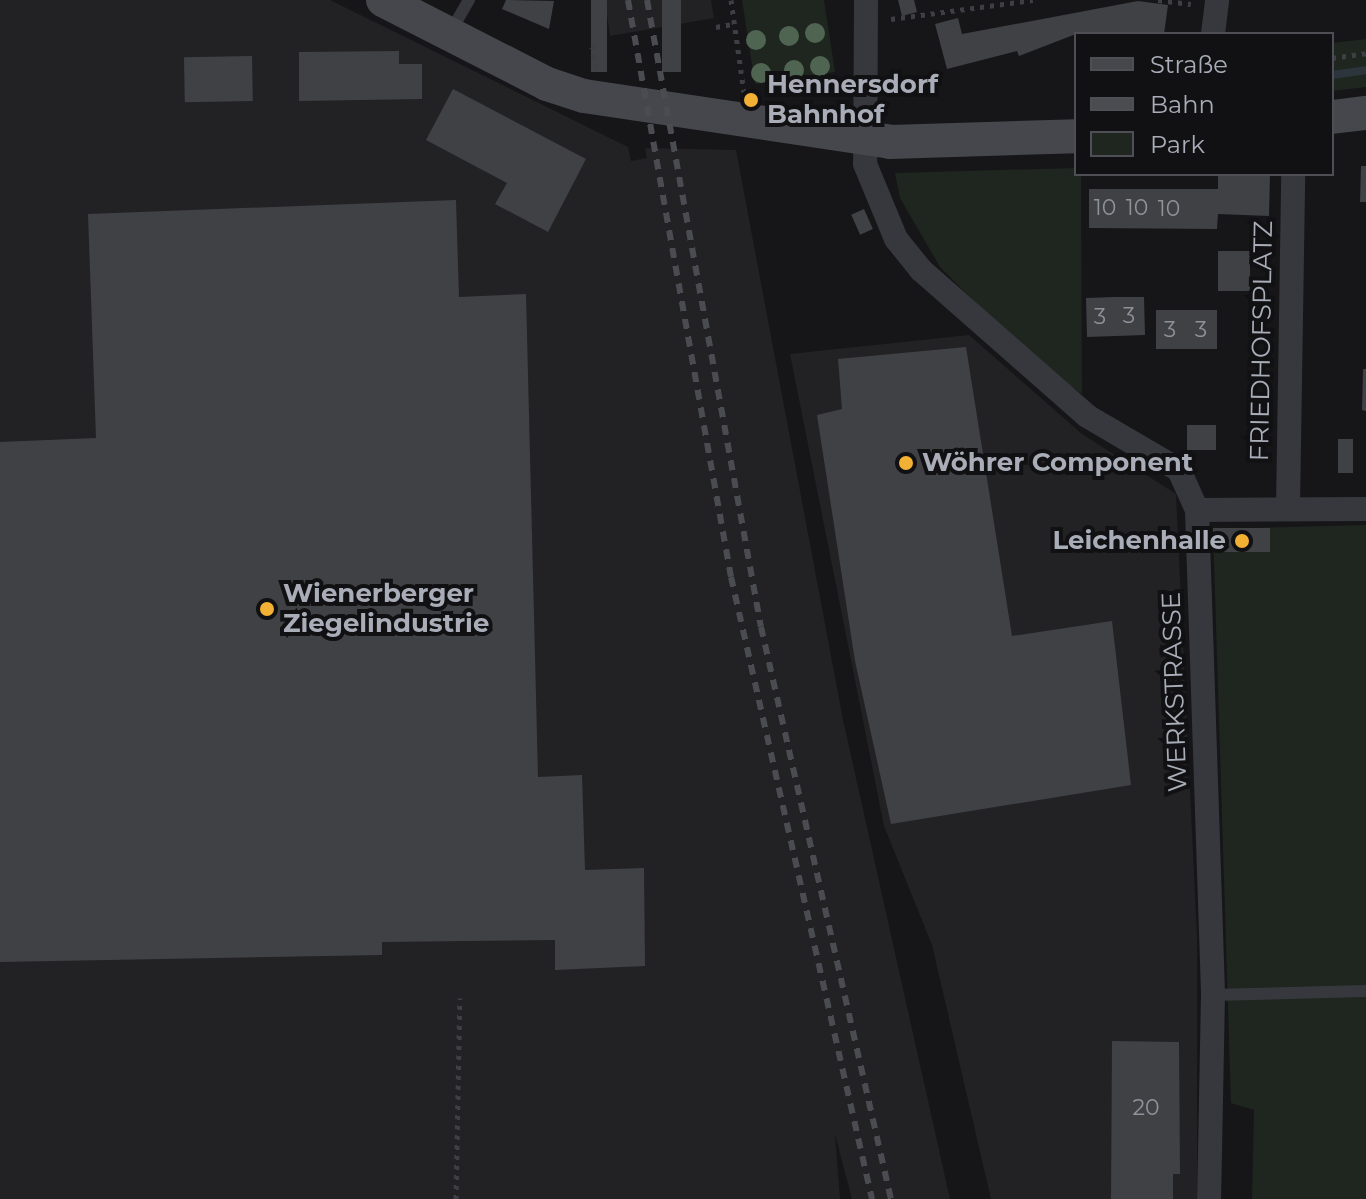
<!DOCTYPE html>
<meta charset="utf-8">
<style>
body{margin:0}
#map{position:relative;width:1366px;height:1199px;overflow:hidden;background:#161618;font-family:Montserrat,sans-serif}
div>[style]{position:absolute}
.built>*{inset:0;background:#222225}
.green>*{inset:0;background:#1e261f}
.stream>*{height:8px;margin:-4px;padding:0 4px;transform-origin:4px;border-radius:4px;background:#2c353c}
.building>*{inset:0;background:#404145;transform-origin:0 0}
.path>*{height:5px;margin-top:-2.5px;transform-origin:0;background:repeating-linear-gradient(90deg,#3d3f44 0 4px,transparent 0 10px)}
.lane>*{height:12px;margin:-6px;padding:0 6px;transform-origin:6px;border-radius:6px;background:#37383d}
.street>*{height:24px;margin:-12px;padding:0 12px;transform-origin:12px;border-radius:12px;background:#37383d}
.secondary>*{height:34px;margin:-17px;padding:0 17px;transform-origin:17px;border-radius:17px;background:#45474d}
.rail>*{height:6px;margin-top:-3px;transform-origin:0;background:repeating-linear-gradient(90deg,#4a4c52 0 10px,transparent 0 18px)}
.trees>*{width:20px;height:20px;margin:-10px;border-radius:50%;background:#506452}
.dots>*{width:22px;height:22px;translate:-50% -50%;box-sizing:border-box;border:4px solid #111113;border-radius:50%}
span{translate:-50% -50%;white-space:nowrap;text-align:center;line-height:1.15;-webkit-text-stroke:8px #111113;paint-order:stroke}
.number-label{font-size:22px;color:#8e929b}
.number-label span{-webkit-text-stroke-width:0}
.poi-label{font-size:26px;color:#a8adb8;font-weight:700}
.left{translate:0 -50%;text-align:left}
.right{translate:-100% -50%;text-align:right}
.street-label{font-size:26px;color:#a8adb8}
.legend{position:absolute;left:1074px;top:32px;width:260px;height:144px;box-sizing:border-box;background:#111113;border:2px solid #4d4f55;margin:0;padding:10px 14px;list-style:none;font-size:24px;color:#a8adb8}
.legend li{display:flex;align-items:center;gap:16px;height:40px}
.legend b{width:40px;border:2px solid #4d4f55}
</style>
<div id="map">
<div class="built">
<div style="clip-path:polygon(0 0,330px 0,628px 147px,631px 161px,647px 158px,645px 148px,736px 150px,843px 720px,950px 1199px,852px 1199px,835px 1134px,840px 1199px,0 1199px)"></div>
<div style="clip-path:polygon(605px 0,711px 0,714px 18px,610px 36px)"></div>
<div style="clip-path:polygon(969px 335px,1082px 434px,1176px 494px,1197px 937px,1197px 1199px,991px 1199px,932px 945px,884px 826px,790px 354px)"></div>
</div>
<div class="green">
<div style="clip-path:polygon(742px 0,824px 0,835px 72px,755px 84px)"></div>
<div style="clip-path:polygon(1366px 39px,1366px 87px,1332px 91px,1332px 43px)"></div>
<div style="clip-path:polygon(1076px 168px,1081px 174px,1082px 394px,1030px 357px,940px 267px,900px 198px,895px 173px)"></div>
<div style="clip-path:polygon(1366px 525px,1366px 1199px,1252px 1199px,1254px 1110px,1231px 1103px,1213px 529px)"></div>
</div>
<div class="stream">
<div style="left:1332px;top:75px;width:34px;rotate:-8deg"></div>
</div>
<div class="building">
<div style="clip-path:polygon(506px 0,554px 1px,549px 29px,502px 9px)"></div>
<div style="left:591px;top:0;width:16px;height:72px"></div>
<div style="left:662px;top:0;width:19px;height:72px"></div>
<div style="clip-path:polygon(898px 0,914px 0,917px 12px,902px 16px)"></div>
<div style="clip-path:polygon(1138px 1px,1168px 5px,1164px 34px,1076px 34px,1019px 56px,1017px 51px,947px 69px,935px 24px,958px 18px,962px 34px)"></div>
<div style="clip-path:polygon(399px 51px,399px 64px,422px 64px,422px 99px,299px 101px,299px 52px)"></div>
<div style="left:252px;top:56px;width:45px;height:68px;rotate:89deg"></div>
<div style="clip-path:polygon(453px 89px,586px 159px,548px 232px,495px 204px,507px 183px,426px 140px)"></div>
<div style="clip-path:polygon(1361px 166px,1366px 166px,1366px 202px,1360px 202px)"></div>
<div style="clip-path:polygon(1218px 174px,1270px 174px,1269px 216px,1218px 214px,1217px 229px,1089px 228px,1089px 189px,1218px 189px)"></div>
<div style="clip-path:polygon(456px 200px,459px 297px,526px 294px,538px 777px,582px 775px,585px 870px,644px 868px,645px 966px,555px 970px,555px 940px,382px 942px,382px 955px,0 962px,0 442px,96px 438px,88px 214px)"></div>
<div style="left:864px;top:209px;width:22px;height:14px;rotate:66deg"></div>
<div style="left:1218px;top:251px;width:32px;height:40px"></div>
<div style="clip-path:polygon(1114px 297px,1144px 297px,1145px 335px,1087px 337px,1086px 298px)"></div>
<div style="left:1217px;top:310px;width:39px;height:61px;rotate:90deg"></div>
<div style="clip-path:polygon(966px 347px,1012px 636px,1112px 621px,1131px 785px,891px 824px,855px 661px,817px 415px,842px 409px,838px 359px)"></div>
<div style="clip-path:polygon(1363px 369px,1366px 369px,1366px 411px,1362px 410px)"></div>
<div style="left:1187px;top:425px;width:29px;height:25px"></div>
<div style="left:1338px;top:439px;width:15px;height:34px"></div>
<div style="left:1270px;top:528px;width:24px;height:57px;rotate:90deg"></div>
<div style="clip-path:polygon(1112px 1041px,1179px 1042px,1180px 1174px,1173px 1174px,1173px 1199px,1111px 1199px)"></div>
</div>
<div class="path">
<div style="left:731px;top:0;width:93px;rotate:82deg"></div>
<div style="left:1158px;top:0;width:33px;rotate:7deg"></div>
<div style="left:891px;top:19px;width:143px;rotate:-7.6deg"></div>
<div style="left:716px;top:27px;width:17px;rotate:-10deg"></div>
<div style="left:1332px;top:58px;width:34px;rotate:-8deg"></div>
<div style="left:596px;top:68px;width:21px;rotate:-101deg"></div>
<div style="left:592px;top:47px;width:6px;rotate:-9deg"></div>
<div style="left:456px;top:1199px;width:201px;rotate:-88.9deg"></div>
</div>
<div class="lane">
<div style="left:451px;top:31px;width:36px;rotate:-60deg"></div>
<div style="left:1213px;top:995px;width:153px;rotate:-1.5deg"></div>
</div>
<div class="street">
<div style="left:866px;top:0;width:164px;rotate:90.3deg"></div>
<div style="left:865px;top:164px;width:81px;rotate:67.5deg"></div>
<div style="left:896px;top:239px;width:40px;rotate:51deg"></div>
<div style="left:921px;top:270px;width:221px;rotate:41.3deg"></div>
<div style="left:1087px;top:416px;width:107px;rotate:30.4deg"></div>
<div style="left:1179px;top:470px;width:44px;rotate:65.8deg"></div>
<div style="left:1197px;top:510px;width:485px;rotate:88.1deg"></div>
<div style="left:1213px;top:995px;width:204px;rotate:91.1deg"></div>
<div style="left:1213px;top:34px;width:34px;rotate:-83deg"></div>
<div style="left:1288px;top:508px;width:334px;rotate:-89.1deg"></div>
<div style="left:1197px;top:510px;width:169px;rotate:-0.3deg"></div>
</div>
<div class="secondary">
<div style="left:383px;top:0;width:184px;rotate:27.1deg"></div>
<div style="left:547px;top:84px;width:39px;rotate:18deg"></div>
<div style="left:584px;top:96px;width:309px;rotate:8.5deg"></div>
<div style="left:890px;top:142px;width:186px;rotate:-1.8deg"></div>
<div style="left:1332px;top:117px;width:34px;rotate:-7deg"></div>
</div>
<div class="rail">
<div style="left:628px;top:0;width:586px;rotate:79.88deg"></div>
<div style="left:731px;top:577px;width:638px;rotate:77.23deg"></div>
<div style="left:647px;top:0;width:637px;rotate:79.7deg"></div>
<div style="left:761px;top:627px;width:587px;rotate:77.2deg"></div>
</div>
<div class="trees">
<div style="left:815px;top:33px"></div>
<div style="left:789px;top:36px"></div>
<div style="left:756px;top:40px"></div>
<div style="left:820px;top:66px"></div>
<div style="left:794px;top:70px"></div>
<div style="left:761px;top:73px"></div>
</div>
<div class="dots">
<div style="left:751px;top:100px;background:#f2b134"></div>
<div style="left:906px;top:463px;background:#f2b134"></div>
<div style="left:1242px;top:541px;background:#f2b134"></div>
<div style="left:267px;top:609px;background:#f2b134"></div>
</div>
<div class="number-label">
<span style="left:1105px;top:208px">10</span>
<span style="left:1137px;top:208px">10</span>
<span style="left:1169px;top:209px">10</span>
<span style="left:1129px;top:316px">3</span>
<span style="left:1100px;top:317px">3</span>
<span style="left:1170px;top:330px">3</span>
<span style="left:1201px;top:330px">3</span>
<span style="left:1146px;top:1108px">20</span>
</div>
<div class="poi-label">
<span class="left" style="left:767px;top:100px">Hennersdorf<br>Bahnhof</span>
<span class="left" style="left:922px;top:463px">Wöhrer Component</span>
<span class="right" style="left:1226px;top:541px">Leichenhalle</span>
<span class="left" style="left:283px;top:609px">Wienerberger<br>Ziegelindustrie</span>
</div>
<div class="street-label">
<span style="left:1262px;top:341px;rotate:-89deg">FRIEDHOFSPLATZ</span>
<span style="left:1175px;top:692px;rotate:-92deg">WERKSTRASSE</span>
</div>
<ul class="legend">
<li><b style="height:10px;background:#45474d"></b>Straße</li>
<li><b style="height:10px;background:#4a4c52"></b>Bahn</li>
<li><b style="height:22px;background:#1e261f"></b>Park</li>
</ul>
</div>
